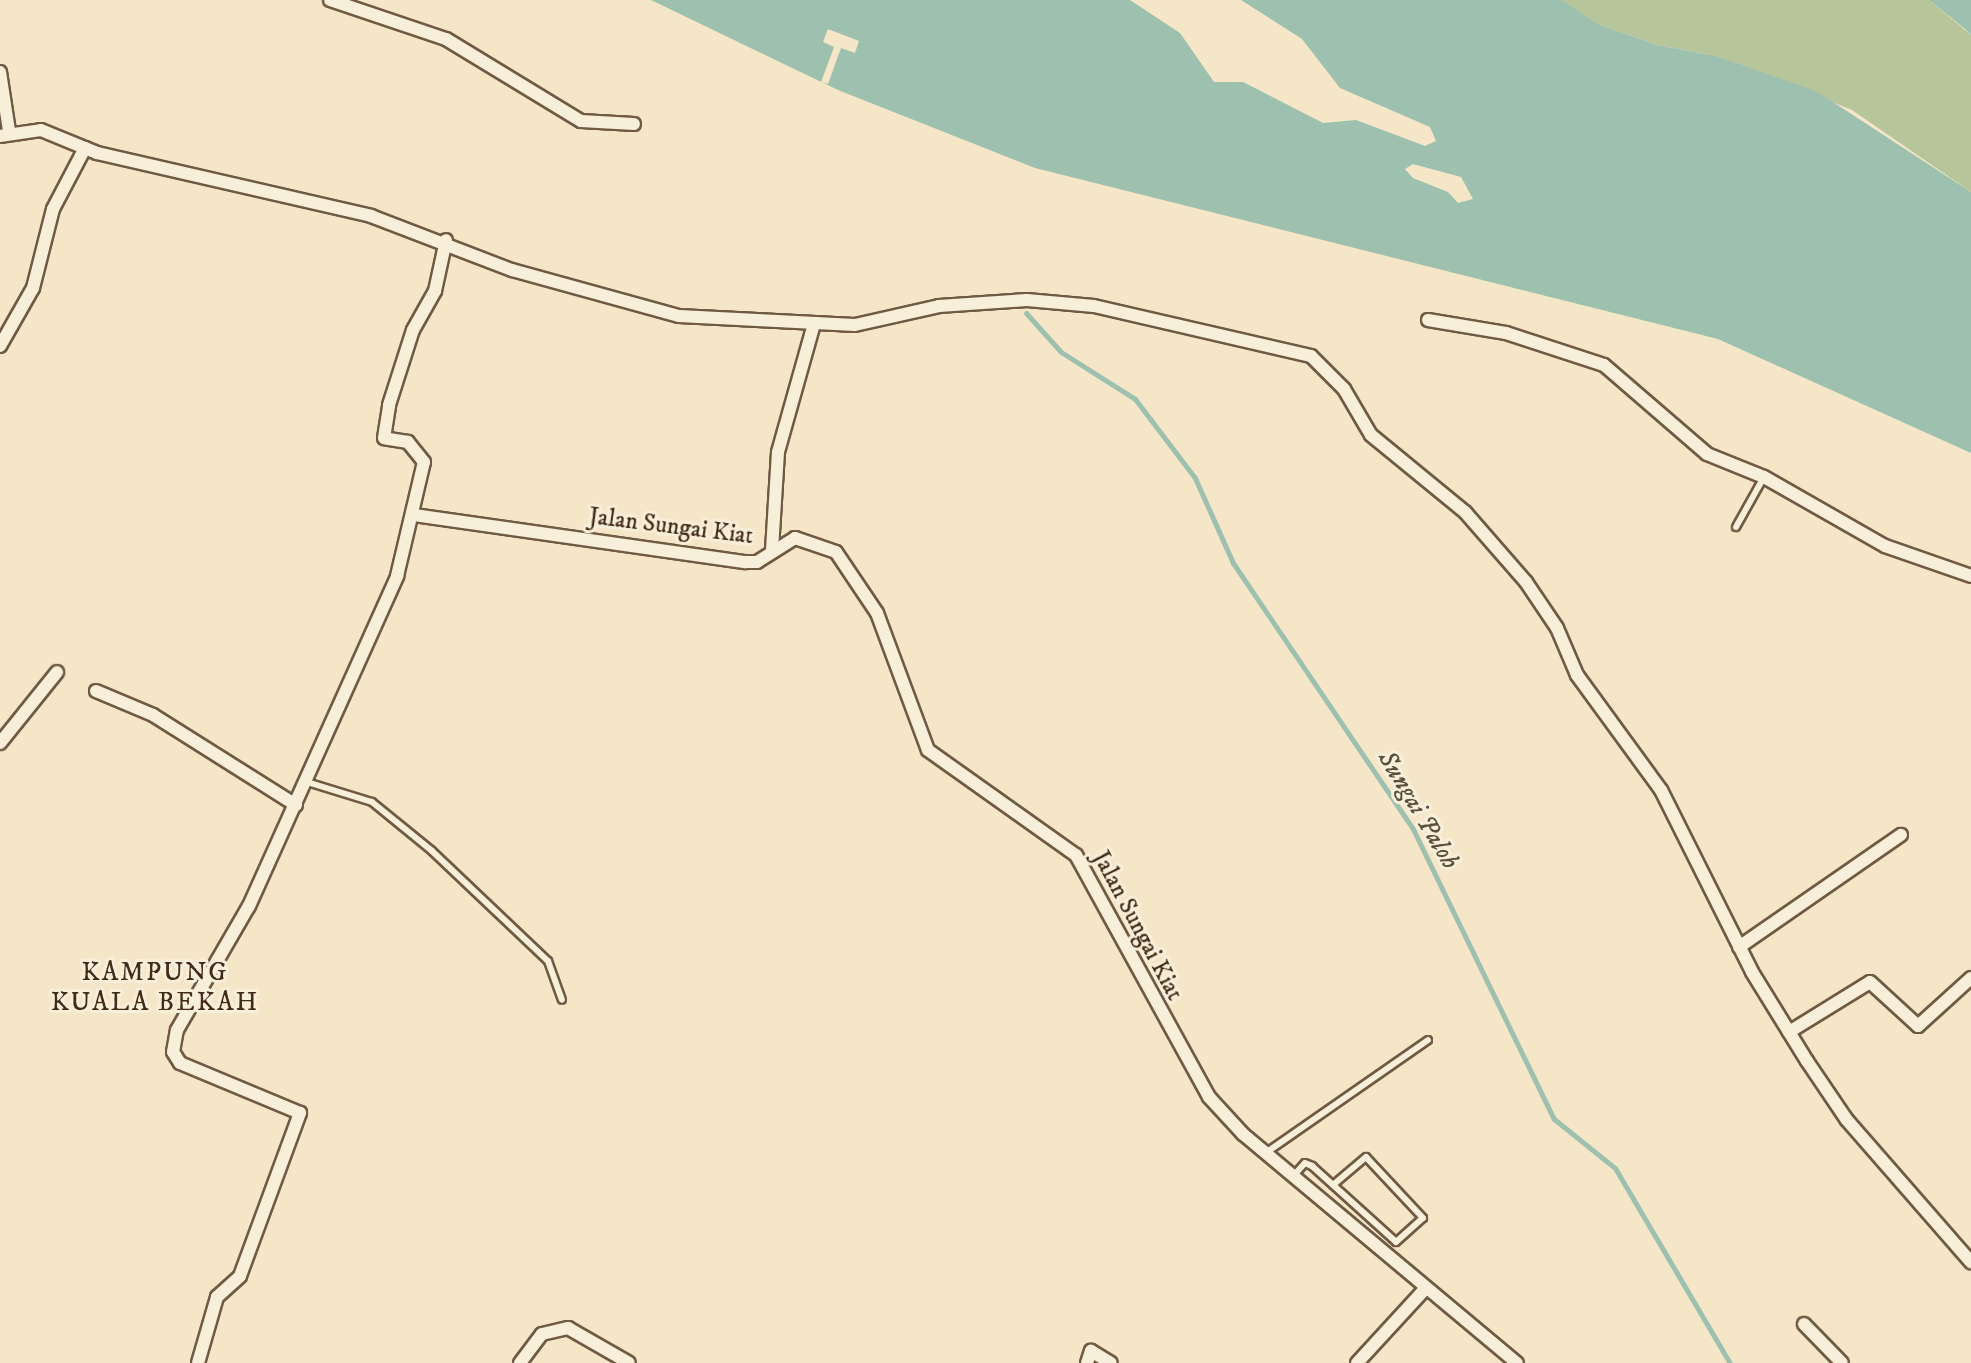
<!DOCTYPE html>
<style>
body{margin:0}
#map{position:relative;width:1971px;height:1363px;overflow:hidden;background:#f5e6c7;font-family:"IM FELL DW Pica",serif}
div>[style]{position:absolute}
.green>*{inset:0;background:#b6c69a}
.water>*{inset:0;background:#9dc0af}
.pier>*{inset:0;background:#f5e6c7}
.stream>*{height:5px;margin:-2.5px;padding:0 2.5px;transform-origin:2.5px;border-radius:2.5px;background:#9dc0af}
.roads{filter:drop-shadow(2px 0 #705a42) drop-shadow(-2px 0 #705a42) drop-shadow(0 2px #705a42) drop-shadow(0 -2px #705a42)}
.lane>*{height:6px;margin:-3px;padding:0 3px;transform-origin:3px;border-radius:3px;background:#f8efdb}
.street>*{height:12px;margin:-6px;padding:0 6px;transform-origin:6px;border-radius:6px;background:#f8efdb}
span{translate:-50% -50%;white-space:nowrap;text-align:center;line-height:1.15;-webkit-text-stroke:6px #f8efdb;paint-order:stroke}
.street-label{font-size:24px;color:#432b16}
.water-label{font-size:26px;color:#5a503c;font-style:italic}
.neighbourhood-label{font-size:26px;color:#432b16;letter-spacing:2px}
</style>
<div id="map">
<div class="green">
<div style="clip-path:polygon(1563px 0,1929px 0,1971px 35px,1971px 192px,1852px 110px,1716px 56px,1657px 45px,1598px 24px)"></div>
</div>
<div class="water">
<div style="clip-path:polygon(evenodd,651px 0,1130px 0,1180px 33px,1214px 82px,1243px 82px,1323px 123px,1356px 120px,1425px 146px,1436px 141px,1430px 127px,1340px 88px,1302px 39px,1241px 0,1563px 0,1598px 24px,1657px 45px,1716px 56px,1816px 91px,1971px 192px,1971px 453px,1718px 339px,1035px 168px,838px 90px,651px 0,1413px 164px,1461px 177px,1473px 199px,1458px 203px,1448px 192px,1413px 178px,1405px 169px,1413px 164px)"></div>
<div style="clip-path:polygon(1929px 0,1971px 0,1971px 35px,1965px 29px)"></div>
</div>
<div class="pier">
<div style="clip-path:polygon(828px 29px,859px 41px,855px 53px,841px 48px,828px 84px,821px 82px,834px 47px,823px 42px)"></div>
</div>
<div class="stream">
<div style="left:1026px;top:313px;width:52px;rotate:48.1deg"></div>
<div style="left:1061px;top:352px;width:88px;rotate:32.4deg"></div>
<div style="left:1135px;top:399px;width:99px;rotate:52.8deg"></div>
<div style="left:1195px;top:478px;width:93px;rotate:65.9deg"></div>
<div style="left:1233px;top:563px;width:321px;rotate:55.9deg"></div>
<div style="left:1413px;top:829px;width:322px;rotate:64.1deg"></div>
<div style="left:1554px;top:1119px;width:78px;rotate:38.8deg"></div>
<div style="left:1615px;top:1168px;width:226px;rotate:59.5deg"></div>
</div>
<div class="roads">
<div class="lane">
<div style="left:1736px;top:527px;width:57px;rotate:-60.8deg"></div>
<div style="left:307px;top:782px;width:68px;rotate:17.1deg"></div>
<div style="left:372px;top:802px;width:77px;rotate:39.2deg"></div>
<div style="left:432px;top:851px;width:160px;rotate:43.5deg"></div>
<div style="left:548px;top:961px;width:41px;rotate:70.3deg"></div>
<div style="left:1267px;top:1152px;width:196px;rotate:-34.8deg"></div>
<div style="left:1296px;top:1173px;width:13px;rotate:-48deg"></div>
<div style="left:1305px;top:1163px;width:8px;rotate:23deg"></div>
<div style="left:1312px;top:1166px;width:113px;rotate:42.1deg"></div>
<div style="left:1396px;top:1242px;width:36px;rotate:-42deg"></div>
<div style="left:1423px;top:1218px;width:83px;rotate:-133.1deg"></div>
<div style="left:1366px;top:1157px;width:43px;rotate:139.7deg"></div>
</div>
<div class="street">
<div style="left:330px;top:0;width:122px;rotate:18.6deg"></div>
<div style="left:446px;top:39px;width:158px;rotate:31.3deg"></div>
<div style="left:581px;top:121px;width:53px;rotate:3.2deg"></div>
<div style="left:0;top:72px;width:60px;rotate:81.3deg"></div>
<div style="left:0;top:136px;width:41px;rotate:-8.3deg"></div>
<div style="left:41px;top:130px;width:61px;rotate:22.3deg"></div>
<div style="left:97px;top:153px;width:281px;rotate:12.9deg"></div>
<div style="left:371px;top:216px;width:151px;rotate:21deg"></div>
<div style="left:512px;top:270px;width:173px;rotate:15.4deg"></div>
<div style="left:679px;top:316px;width:176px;rotate:2.9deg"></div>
<div style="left:855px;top:325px;width:86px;rotate:-12.7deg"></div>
<div style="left:939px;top:306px;width:88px;rotate:-3.9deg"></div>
<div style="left:1027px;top:300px;width:67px;rotate:5.1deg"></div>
<div style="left:1094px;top:306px;width:223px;rotate:13deg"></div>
<div style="left:1311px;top:356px;width:47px;rotate:45deg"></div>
<div style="left:1344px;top:389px;width:53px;rotate:59.6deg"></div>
<div style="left:1371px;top:435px;width:122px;rotate:39.3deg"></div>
<div style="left:1465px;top:512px;width:93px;rotate:48.9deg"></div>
<div style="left:1526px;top:582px;width:55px;rotate:56deg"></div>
<div style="left:1557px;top:628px;width:51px;rotate:66.9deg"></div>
<div style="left:1577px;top:675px;width:142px;rotate:53.9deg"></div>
<div style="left:1661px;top:790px;width:203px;rotate:63.4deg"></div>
<div style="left:1752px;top:972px;width:105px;rotate:58.3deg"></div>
<div style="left:1807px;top:1061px;width:71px;rotate:55.9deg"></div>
<div style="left:1847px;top:1120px;width:189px;rotate:48.9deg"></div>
<div style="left:1428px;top:320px;width:79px;rotate:9.5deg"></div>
<div style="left:1506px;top:333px;width:103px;rotate:18.1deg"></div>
<div style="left:1604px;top:365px;width:136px;rotate:40.8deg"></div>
<div style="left:1707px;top:454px;width:61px;rotate:22deg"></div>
<div style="left:1764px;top:477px;width:139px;rotate:29.7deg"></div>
<div style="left:1885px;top:546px;width:91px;rotate:19.2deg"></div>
<div style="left:0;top:346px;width:67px;rotate:-60.4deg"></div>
<div style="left:33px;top:288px;width:81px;rotate:-75.8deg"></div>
<div style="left:53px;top:209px;width:69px;rotate:-62.3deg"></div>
<div style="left:414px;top:515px;width:335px;rotate:8.1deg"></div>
<div style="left:746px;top:562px;width:11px"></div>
<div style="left:757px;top:562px;width:45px;rotate:-32.3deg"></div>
<div style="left:795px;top:538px;width:43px;rotate:18.9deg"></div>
<div style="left:836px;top:552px;width:73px;rotate:56.1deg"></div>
<div style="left:877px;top:613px;width:146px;rotate:69.6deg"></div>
<div style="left:928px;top:750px;width:181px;rotate:35.4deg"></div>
<div style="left:1076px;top:855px;width:276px;rotate:61.2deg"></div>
<div style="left:1209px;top:1097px;width:50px;rotate:47.4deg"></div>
<div style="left:1243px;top:1134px;width:357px;rotate:39.9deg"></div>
<div style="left:772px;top:550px;width:98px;rotate:-86.5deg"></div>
<div style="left:778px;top:452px;width:133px;rotate:-74.3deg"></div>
<div style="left:96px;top:691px;width:62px;rotate:22.8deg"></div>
<div style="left:153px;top:715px;width:169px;rotate:32.2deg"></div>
<div style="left:0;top:743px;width:91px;rotate:-51.2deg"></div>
<div style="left:1739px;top:947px;width:197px;rotate:-34.7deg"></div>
<div style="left:1789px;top:1032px;width:95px;rotate:-31.7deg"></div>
<div style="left:1870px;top:982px;width:65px;rotate:42.5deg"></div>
<div style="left:1918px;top:1026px;width:72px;rotate:-42.2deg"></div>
<div style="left:1804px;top:1324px;width:54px;rotate:45.7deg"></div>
<div style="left:198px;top:1363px;width:69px;rotate:-73.9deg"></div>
<div style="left:217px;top:1297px;width:31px;rotate:-42deg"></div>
<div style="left:240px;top:1276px;width:174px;rotate:-69.8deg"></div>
<div style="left:300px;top:1113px;width:130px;rotate:-157.4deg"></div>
<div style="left:180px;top:1063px;width:13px;rotate:-122deg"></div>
<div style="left:173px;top:1052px;width:22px;rotate:-80deg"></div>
<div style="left:177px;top:1030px;width:143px;rotate:-59.9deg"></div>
<div style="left:249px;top:906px;width:362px;rotate:-65.8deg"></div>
<div style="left:397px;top:576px;width:117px;rotate:-76.7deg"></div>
<div style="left:424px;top:462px;width:26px;rotate:-129deg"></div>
<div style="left:408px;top:442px;width:24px;rotate:-171deg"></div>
<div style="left:384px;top:438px;width:33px;rotate:-81deg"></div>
<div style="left:389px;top:405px;width:79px;rotate:-72.3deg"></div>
<div style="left:413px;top:330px;width:45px;rotate:-60.6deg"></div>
<div style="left:435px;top:291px;width:52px;rotate:-77.8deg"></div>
<div style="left:520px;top:1363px;width:36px;rotate:-53deg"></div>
<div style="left:542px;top:1334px;width:27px;rotate:-13deg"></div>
<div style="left:568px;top:1328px;width:70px;rotate:29.8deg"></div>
<div style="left:1087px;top:1363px;width:13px;rotate:-72deg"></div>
<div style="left:1091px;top:1351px;width:23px;rotate:31deg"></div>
<div style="left:1357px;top:1363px;width:102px;rotate:-47.4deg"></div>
</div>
</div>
<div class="street-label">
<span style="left:671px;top:527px;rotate:7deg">Jalan Sungai Kiat</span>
<span style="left:1137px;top:926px;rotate:62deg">Jalan Sungai Kiat</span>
</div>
<div class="water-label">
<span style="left:1418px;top:810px;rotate:59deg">Sungai Paloh</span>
</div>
<div class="neighbourhood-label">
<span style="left:155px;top:988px">KAMPUNG<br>KUALA BEKAH</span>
</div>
</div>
